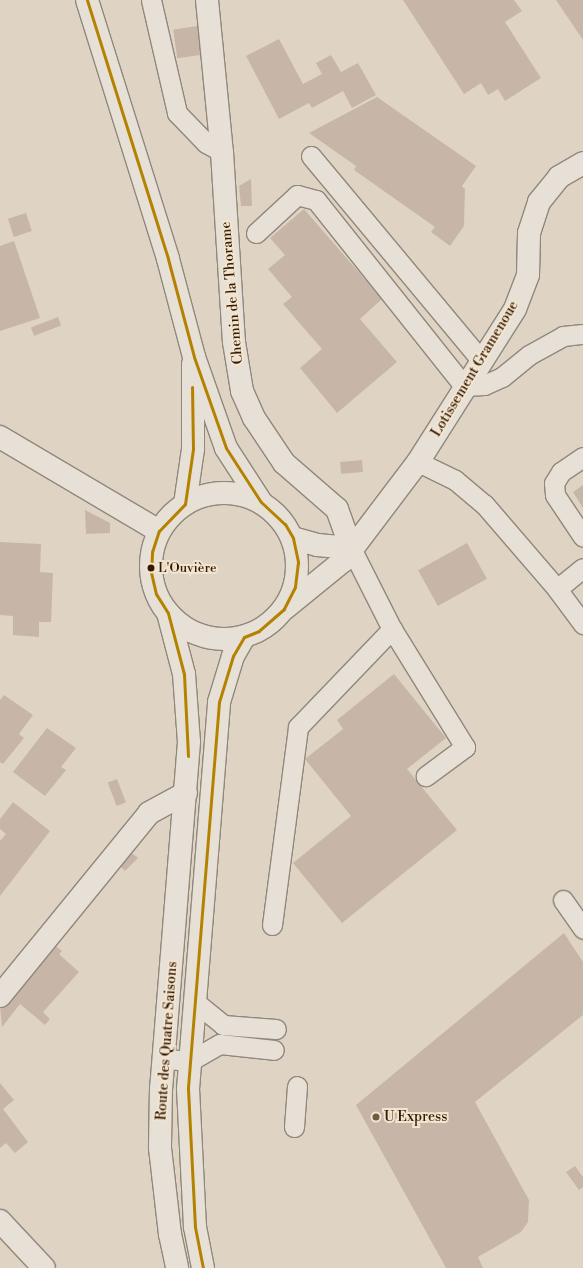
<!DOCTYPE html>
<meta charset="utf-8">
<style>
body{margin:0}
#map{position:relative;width:583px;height:1268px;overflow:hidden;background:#dfd4c3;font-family:"Libre Bodoni",serif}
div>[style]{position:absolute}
.building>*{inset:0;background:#c7b6a8;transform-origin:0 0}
.roads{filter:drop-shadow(1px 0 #91877a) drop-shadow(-1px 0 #91877a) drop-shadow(0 1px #91877a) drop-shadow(0 -1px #91877a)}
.lane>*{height:19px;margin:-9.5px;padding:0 9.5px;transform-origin:9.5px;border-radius:9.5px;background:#e6e0d7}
.street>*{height:22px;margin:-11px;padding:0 11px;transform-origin:11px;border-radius:11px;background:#e6e0d7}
.secondary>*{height:22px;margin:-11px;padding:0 11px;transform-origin:11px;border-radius:11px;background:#e6e0d7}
.secondary>.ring{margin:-11px;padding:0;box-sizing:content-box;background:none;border:22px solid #e6e0d7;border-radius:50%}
.bus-1>*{height:3px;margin:-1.5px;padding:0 1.5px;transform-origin:1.5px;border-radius:1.5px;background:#b58200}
.dots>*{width:11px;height:11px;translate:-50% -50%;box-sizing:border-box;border:2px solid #f2e5d0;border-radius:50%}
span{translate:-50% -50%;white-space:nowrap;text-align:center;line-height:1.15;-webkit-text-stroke:4px #f2e5d0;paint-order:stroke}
.bus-label{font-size:13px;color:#361900}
.left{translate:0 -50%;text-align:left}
.street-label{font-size:14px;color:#361900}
.poi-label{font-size:14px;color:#361900}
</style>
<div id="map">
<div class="building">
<div style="clip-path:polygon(403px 0,514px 0,522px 11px,505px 22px,541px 78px,505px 101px,498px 89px,488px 95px,481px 83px,464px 94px)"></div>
<div style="clip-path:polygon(556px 0,583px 0,583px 40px)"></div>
<div style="left:198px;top:26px;width:29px;height:25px;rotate:82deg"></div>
<div style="clip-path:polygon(279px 39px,303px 84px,322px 74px,316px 63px,331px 55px,341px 72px,358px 63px,376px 95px,352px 108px,343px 91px,312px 108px,309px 103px,279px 119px,246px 56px)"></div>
<div style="clip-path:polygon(377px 97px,476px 166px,462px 186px,465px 189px,464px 226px,450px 246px,431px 232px,435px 227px,354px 170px,356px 166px,309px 133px)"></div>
<div style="clip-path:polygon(251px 179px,252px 206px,241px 206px,239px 186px)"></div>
<div style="clip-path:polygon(304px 209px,382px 299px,360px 319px,397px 362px,337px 413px,300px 368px,322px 349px,283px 304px,292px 297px,268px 269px,285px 255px,270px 238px)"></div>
<div style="left:26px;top:213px;width:19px;height:19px;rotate:72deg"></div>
<div style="clip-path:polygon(14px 241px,40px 318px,0 331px,0 246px)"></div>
<div style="left:58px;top:317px;width:9px;height:29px;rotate:69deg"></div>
<div style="left:362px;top:460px;width:12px;height:22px;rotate:85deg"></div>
<div style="clip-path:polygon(583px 485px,583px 508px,573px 492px)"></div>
<div style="clip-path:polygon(85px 510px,110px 523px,110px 533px,86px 534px)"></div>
<div style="clip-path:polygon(0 542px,41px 544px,40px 572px,53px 573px,51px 622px,39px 622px,39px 637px,13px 635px,13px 616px,0 615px)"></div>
<div style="left:467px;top:543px;width:41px;height:56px;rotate:61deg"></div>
<div style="clip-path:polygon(394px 674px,446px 738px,407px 769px,457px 830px,342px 923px,293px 863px,351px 816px,305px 759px,343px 729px,337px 720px)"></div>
<div style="clip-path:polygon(4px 695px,33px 715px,19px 734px,24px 738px,3px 764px,0 762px,0 700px)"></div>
<div style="clip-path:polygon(47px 728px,76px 748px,61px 767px,66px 770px,45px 796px,13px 772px)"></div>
<div style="left:117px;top:779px;width:25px;height:10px;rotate:69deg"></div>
<div style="clip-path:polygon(13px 802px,50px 831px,0 896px,0 841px,6px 834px,0 829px,0 819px)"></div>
<div style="clip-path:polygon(128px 850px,138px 858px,125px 871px,117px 863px)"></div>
<div style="clip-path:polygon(564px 933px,583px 962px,583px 1015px,475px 1102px,529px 1200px,528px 1222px,521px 1232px,478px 1257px,483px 1268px,446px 1268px,356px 1105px)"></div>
<div style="clip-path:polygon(51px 942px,62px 951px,59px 954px,79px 972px,43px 1012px,50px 1019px,45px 1025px,20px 1004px,2px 1027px,0 1006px)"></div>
<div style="clip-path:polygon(0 1083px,14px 1100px,3px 1109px,28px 1142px,15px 1153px,6px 1143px,0 1148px)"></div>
<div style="clip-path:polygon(575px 1166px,583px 1177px,583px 1187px,579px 1190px,566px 1172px)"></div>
</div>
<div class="roads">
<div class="lane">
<div style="left:151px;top:0;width:116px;rotate:77deg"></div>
<div style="left:177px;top:113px;width:42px;rotate:46deg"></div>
<div style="left:206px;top:143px;width:18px;rotate:29deg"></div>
<div style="left:311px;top:156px;width:266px;rotate:50.2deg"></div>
<div style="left:256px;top:233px;width:56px;rotate:-42.8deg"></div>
<div style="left:297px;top:195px;width:20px;rotate:15deg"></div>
<div style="left:316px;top:200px;width:238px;rotate:51.5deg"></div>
<div style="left:464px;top:386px;width:20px;rotate:-3deg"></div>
<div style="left:484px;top:385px;width:20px;rotate:-24deg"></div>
<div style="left:502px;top:377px;width:35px;rotate:-39deg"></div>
<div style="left:529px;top:355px;width:39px;rotate:-29deg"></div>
<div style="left:563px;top:336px;width:20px;rotate:-6deg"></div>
<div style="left:583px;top:457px;width:27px;rotate:146deg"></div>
<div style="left:561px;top:472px;width:13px;rotate:122deg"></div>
<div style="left:554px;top:483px;width:12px;rotate:85deg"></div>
<div style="left:555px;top:495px;width:50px;rotate:56.3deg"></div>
<div style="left:418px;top:462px;width:41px;rotate:25.9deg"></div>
<div style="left:455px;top:480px;width:38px;rotate:40deg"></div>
<div style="left:484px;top:504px;width:112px;rotate:49.3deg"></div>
<div style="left:557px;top:589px;width:44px;rotate:53.4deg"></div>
<div style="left:351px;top:548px;width:91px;rotate:63.2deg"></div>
<div style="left:392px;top:629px;width:139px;rotate:58.3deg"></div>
<div style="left:465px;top:747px;width:49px;rotate:143.4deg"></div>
<div style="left:557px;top:589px;width:33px;rotate:-39deg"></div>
<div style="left:563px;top:900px;width:35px;rotate:55deg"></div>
<div style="left:272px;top:925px;width:200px;rotate:-82.5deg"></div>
<div style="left:298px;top:727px;width:136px;rotate:-46.2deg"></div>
<div style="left:195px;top:1002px;width:36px;rotate:39deg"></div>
<div style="left:223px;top:1025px;width:53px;rotate:4.3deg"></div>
<div style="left:164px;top:1059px;width:26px;rotate:4deg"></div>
<div style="left:190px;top:1061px;width:34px;rotate:-30deg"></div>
<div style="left:220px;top:1044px;width:54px;rotate:6.3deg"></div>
<div style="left:294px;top:1127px;width:41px;rotate:-85.8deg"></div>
</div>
<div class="street">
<div style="left:207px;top:0;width:153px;rotate:84.4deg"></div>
<div style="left:222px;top:152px;width:190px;rotate:86.4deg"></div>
<div style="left:234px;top:342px;width:50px;rotate:80.7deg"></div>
<div style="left:242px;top:391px;width:30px;rotate:66deg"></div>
<div style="left:254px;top:418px;width:54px;rotate:56.3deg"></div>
<div style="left:284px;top:463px;width:70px;rotate:41deg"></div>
<div style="left:337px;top:509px;width:41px;rotate:70.3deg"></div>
<div style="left:0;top:437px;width:185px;rotate:30.6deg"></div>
<div style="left:293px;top:538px;width:25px;rotate:16deg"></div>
<div style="left:317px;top:545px;width:34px;rotate:5deg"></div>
<div style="left:284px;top:609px;width:76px;rotate:-39.1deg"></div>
<div style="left:343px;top:561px;width:124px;rotate:-52.9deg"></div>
<div style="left:418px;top:462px;width:181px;rotate:-57.6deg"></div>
<div style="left:515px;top:309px;width:36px;rotate:-69deg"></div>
<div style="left:528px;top:275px;width:42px;rotate:-88.6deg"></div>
<div style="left:529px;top:233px;width:33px;rotate:-72deg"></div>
<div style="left:539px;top:202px;width:32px;rotate:-51deg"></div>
<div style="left:559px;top:177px;width:28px;rotate:-30deg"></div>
<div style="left:0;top:996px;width:236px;rotate:-50.8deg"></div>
<div style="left:149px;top:813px;width:42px;rotate:-28.4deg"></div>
<div style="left:0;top:1221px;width:64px;rotate:46.9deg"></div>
</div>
<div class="secondary">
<div style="left:87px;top:0;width:271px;rotate:72.6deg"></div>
<div style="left:168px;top:259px;width:101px;rotate:75.1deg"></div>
<div style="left:194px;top:357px;width:96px;rotate:70.6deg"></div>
<div style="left:226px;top:448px;width:64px;rotate:57.1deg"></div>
<div class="ring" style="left:151px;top:493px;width:124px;height:124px"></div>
<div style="left:185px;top:504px;width:56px;rotate:-81.7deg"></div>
<div style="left:193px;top:449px;width:85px;rotate:-90deg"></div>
<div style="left:168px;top:613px;width:63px;rotate:75.3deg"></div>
<div style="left:184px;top:674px;width:68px;rotate:85.8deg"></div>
<div style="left:189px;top:742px;width:347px;rotate:94.6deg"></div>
<div style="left:161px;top:1088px;width:60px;rotate:91deg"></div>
<div style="left:160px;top:1148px;width:87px;rotate:83.4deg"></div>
<div style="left:170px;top:1234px;width:35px;rotate:78deg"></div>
<div style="left:203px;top:1268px;width:42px;rotate:-101deg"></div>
<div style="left:195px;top:1227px;width:138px;rotate:-92.9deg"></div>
<div style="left:188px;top:1089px;width:388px;rotate:-85.4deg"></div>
<div style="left:219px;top:702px;width:48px;rotate:-73.1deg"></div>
<div style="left:233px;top:656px;width:22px;rotate:-60deg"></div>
</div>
</div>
<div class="bus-1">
<div style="left:87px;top:0;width:271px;rotate:72.6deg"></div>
<div style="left:168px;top:259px;width:101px;rotate:75.1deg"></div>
<div style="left:194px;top:357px;width:96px;rotate:70.6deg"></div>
<div style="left:226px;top:448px;width:64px;rotate:57.1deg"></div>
<div style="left:261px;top:502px;width:33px;rotate:43deg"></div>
<div style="left:285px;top:524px;width:16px;rotate:60deg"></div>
<div style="left:293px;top:538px;width:25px;rotate:78deg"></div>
<div style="left:298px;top:562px;width:25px;rotate:97deg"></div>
<div style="left:295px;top:587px;width:25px;rotate:117deg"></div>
<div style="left:284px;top:609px;width:33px;rotate:139deg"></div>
<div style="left:259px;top:631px;width:16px;rotate:158deg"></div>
<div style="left:244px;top:637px;width:22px;rotate:120deg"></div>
<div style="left:233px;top:656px;width:48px;rotate:106.9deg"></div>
<div style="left:219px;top:702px;width:388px;rotate:94.6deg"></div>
<div style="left:188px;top:1089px;width:138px;rotate:87.1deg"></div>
<div style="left:195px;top:1227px;width:42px;rotate:79deg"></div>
<div style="left:188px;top:756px;width:82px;rotate:-92.8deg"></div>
<div style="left:184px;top:674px;width:63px;rotate:-104.7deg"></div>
<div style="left:168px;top:613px;width:22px;rotate:-122deg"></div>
<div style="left:156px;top:594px;width:22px;rotate:-103deg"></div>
<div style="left:151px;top:573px;width:21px;rotate:-87deg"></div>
<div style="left:152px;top:552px;width:22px;rotate:-72deg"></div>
<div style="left:159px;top:531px;width:37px;rotate:-46deg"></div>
<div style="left:185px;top:504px;width:56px;rotate:-81.7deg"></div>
<div style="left:193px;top:449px;width:62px;rotate:-90.9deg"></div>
</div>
<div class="dots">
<div style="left:151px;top:568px;background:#361900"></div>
<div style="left:376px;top:1117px;background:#715a44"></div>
</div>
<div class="bus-label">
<span class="left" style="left:158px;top:568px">L'Ouvière</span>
</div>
<div class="street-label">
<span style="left:232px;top:293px;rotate:-95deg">Chemin de la Thorame</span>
<span style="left:475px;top:369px;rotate:-59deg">Lotissement Gramenoue</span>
<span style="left:167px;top:1041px;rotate:-86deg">Route des Quatre Saisons</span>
</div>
<div class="poi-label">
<span class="left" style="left:384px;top:1117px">U Express</span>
</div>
</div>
